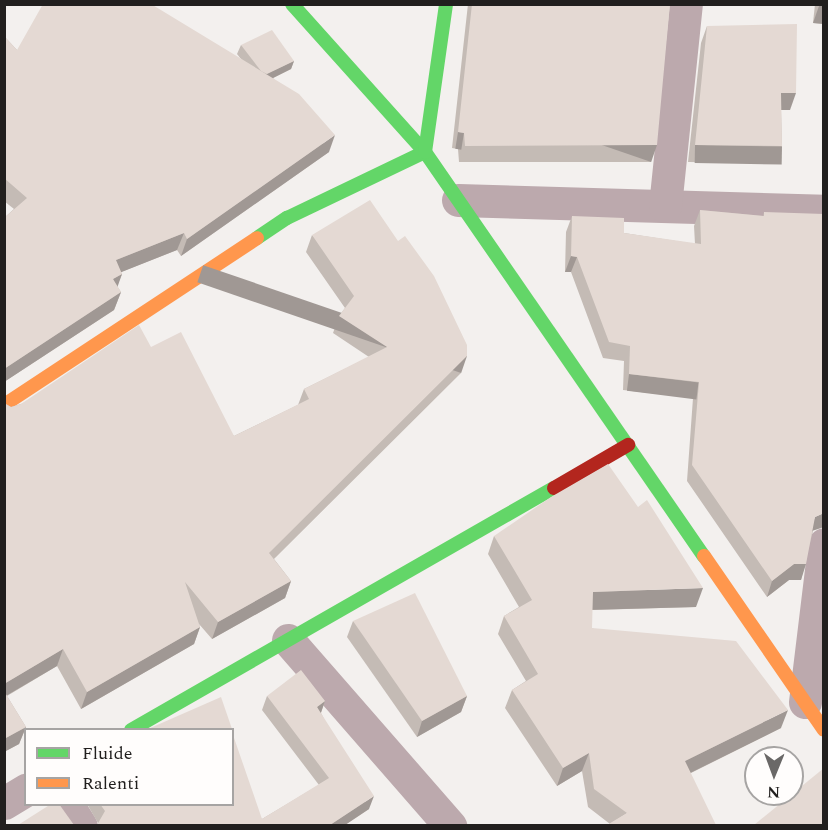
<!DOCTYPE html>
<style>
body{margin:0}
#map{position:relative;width:828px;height:830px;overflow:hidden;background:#f3f0ee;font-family:Spectral,serif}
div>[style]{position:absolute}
.street>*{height:33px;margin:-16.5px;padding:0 16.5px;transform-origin:16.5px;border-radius:16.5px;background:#bca9ad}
.fast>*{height:14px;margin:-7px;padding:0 7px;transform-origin:7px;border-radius:7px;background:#63d668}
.slow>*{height:14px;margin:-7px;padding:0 7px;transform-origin:7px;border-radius:7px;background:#ff974d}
.jam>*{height:14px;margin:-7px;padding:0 7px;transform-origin:7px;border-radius:7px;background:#b3261e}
.wall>*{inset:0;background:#c4bbb5}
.shaded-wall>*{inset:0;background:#a09894;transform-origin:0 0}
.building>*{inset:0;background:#e4d9d3}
span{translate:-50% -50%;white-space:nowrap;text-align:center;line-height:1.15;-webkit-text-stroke:5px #fffdfc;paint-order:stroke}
.frame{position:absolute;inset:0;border:6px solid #211f1e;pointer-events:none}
.legend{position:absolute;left:24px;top:728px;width:210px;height:78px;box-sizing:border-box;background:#fffdfc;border:2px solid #a6a4a3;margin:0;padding:8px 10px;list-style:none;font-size:18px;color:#211f1e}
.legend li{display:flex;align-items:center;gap:12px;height:30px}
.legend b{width:30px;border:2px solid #a6a4a3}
.north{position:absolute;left:744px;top:746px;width:60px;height:60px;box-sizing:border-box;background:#fffdfc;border:2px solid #a6a4a3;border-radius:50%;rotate:181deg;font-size:16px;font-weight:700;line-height:24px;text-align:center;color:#211f1e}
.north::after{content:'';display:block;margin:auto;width:21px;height:27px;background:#6a6867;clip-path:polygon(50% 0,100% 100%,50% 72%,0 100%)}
</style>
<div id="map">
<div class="street">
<div style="left:458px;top:200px;width:366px;rotate:1.7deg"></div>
<div style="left:665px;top:206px;width:203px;rotate:-84.1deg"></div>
<div style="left:288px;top:640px;width:247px;rotate:48.9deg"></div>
<div style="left:805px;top:702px;width:159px;rotate:-83.1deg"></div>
<div style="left:4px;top:803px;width:26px;rotate:-31deg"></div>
<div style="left:67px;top:804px;width:26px;rotate:58deg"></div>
</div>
<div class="fast">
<div style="left:292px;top:4px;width:199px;rotate:48.1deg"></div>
<div style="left:425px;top:152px;width:491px;rotate:55.4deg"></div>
<div style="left:257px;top:238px;width:36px;rotate:-34deg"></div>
<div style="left:287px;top:218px;width:153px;rotate:-25.6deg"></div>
<div style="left:425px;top:152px;width:149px;rotate:-81.9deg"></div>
<div style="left:131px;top:730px;width:487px;rotate:-29.8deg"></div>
</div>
<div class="slow">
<div style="left:4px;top:405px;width:303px;rotate:-33.4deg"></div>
<div style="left:704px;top:556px;width:211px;rotate:55.4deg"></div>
</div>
<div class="jam">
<div style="left:554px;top:488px;width:86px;rotate:-30.2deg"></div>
</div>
<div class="wall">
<div style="clip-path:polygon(468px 4px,670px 4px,651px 162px,459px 162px,458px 149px,452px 148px)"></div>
<div style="clip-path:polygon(815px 4px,824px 4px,824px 24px,813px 23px)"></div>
<div style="clip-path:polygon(707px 26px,790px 110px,781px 110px,782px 146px,776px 163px,688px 162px,701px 43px)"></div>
<div style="clip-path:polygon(4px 36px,17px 50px,241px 59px,237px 54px,241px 45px,294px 61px,291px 69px,273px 78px,329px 152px,181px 256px,177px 250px,121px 272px,122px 274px,117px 286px,121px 292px,114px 310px,4px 382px,4px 218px,14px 209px,4px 201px)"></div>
<div style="clip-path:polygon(700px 210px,763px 216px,764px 212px,813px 531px,801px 580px,789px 580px,767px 597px,687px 481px,693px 398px,623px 390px,624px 361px,603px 358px,571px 272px,565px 272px,566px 232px,572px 216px,624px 233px,695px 244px,694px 226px)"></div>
<div style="clip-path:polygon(312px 235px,461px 373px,274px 559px,291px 581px,285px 598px,212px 639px,199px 624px,200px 627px,194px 644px,81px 709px,57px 666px,7px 696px,26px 727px,19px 744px,4px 752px,4px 403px,11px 407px,21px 404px,151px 347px,234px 436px,298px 405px,304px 389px,369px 357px,333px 333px,339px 316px,345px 308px,306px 252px)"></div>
<div style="clip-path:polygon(494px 536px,696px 607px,592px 610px,592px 628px,781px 728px,691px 773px,610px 824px,588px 807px,582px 771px,557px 786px,505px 708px,512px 690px,526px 681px,498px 634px,504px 616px,519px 607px,488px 554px)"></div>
<div style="clip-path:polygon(353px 621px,467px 696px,461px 712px,417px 737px,347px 637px)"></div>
<div style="clip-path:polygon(267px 696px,325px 701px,321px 713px,369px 809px,345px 825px,97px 825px,98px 823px,87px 804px,232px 804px,262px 819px,319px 785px,262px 710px)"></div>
</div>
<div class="shaded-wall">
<div style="clip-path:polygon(819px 6px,824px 6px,824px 24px,813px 23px)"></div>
<div style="clip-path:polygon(294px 61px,291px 69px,261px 84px,264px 75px)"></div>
<div style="clip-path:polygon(781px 93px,796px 93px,790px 110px,775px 110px)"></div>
<div style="left:458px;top:132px;width:6px;height:17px;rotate:9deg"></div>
<div style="clip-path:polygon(335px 135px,329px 152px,181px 256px,187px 239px)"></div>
<div style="left:657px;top:145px;width:18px;height:192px;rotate:109deg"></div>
<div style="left:695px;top:145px;width:87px;height:18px;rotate:1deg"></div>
<div style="clip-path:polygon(184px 233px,177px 250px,109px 277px,116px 260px)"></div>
<div style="clip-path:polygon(571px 256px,577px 257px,571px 272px,565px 272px)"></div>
<div style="clip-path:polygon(122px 274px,116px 291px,113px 279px)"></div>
<div style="clip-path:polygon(121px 292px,114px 310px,4px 382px,4px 369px)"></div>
<div style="left:467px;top:356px;width:18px;height:279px;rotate:109deg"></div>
<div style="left:629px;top:374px;width:70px;height:17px;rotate:7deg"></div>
<div style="clip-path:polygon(824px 513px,824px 527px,809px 532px,815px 517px)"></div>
<div style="clip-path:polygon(794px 564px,806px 564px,801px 580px,789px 580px,767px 597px,772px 581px)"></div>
<div style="clip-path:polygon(291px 581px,285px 598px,212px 639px,218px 622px)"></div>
<div style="clip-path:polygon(703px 588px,696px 607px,586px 610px,593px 592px)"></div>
<div style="clip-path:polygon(200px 627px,194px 644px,81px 709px,87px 692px)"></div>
<div style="clip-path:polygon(63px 649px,57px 666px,4px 697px,4px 684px)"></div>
<div style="clip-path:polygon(467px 696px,461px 712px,417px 737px,422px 721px)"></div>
<div style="clip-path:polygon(325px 701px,320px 715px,317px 707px)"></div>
<div style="clip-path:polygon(788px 710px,781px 728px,678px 779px,685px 761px)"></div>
<div style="clip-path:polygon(26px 727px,19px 744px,4px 752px,4px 739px)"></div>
<div style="clip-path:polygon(589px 753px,582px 771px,557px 786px,563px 768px)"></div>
<div style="clip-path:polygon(374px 796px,369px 809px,345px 825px,330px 825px)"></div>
</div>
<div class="building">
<div style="clip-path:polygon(43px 4px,151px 4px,299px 94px,335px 135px,187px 239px,184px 233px,116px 260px,122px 274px,113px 279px,121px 292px,4px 369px,4px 218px,27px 198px,4px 178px,4px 36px,17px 50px)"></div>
<div style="clip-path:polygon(472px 4px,670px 4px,657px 145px,465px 146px,464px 133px,458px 132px)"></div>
<div style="clip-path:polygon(797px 24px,796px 93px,781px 93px,782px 146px,695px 145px,707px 26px)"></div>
<div style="clip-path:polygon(272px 30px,294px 61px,267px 74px,261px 71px,241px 45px)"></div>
<div style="clip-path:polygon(370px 200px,398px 241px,405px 236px,434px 276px,467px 345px,467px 356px,269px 553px,291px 581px,218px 622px,185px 582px,200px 627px,87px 692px,63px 649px,4px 684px,4px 403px,11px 407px,21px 404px,139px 325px,151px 347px,181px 332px,234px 436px,309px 399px,304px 389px,387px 347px,339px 316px,354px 296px,312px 235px)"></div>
<div style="clip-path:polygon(700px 210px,764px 216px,764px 212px,824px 214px,824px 513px,815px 517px,806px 564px,794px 564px,772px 581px,692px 465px,699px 382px,629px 374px,630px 346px,609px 342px,577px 257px,571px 256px,572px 216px,624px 218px,624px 233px,701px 244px)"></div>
<div style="clip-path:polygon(608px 464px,638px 507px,647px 500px,703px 588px,593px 592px,592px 628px,736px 641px,788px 710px,685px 761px,716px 825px,607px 825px,627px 813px,594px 789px,589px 753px,563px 768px,512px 690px,538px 674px,504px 616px,532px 600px,494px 536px,551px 497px)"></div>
<div style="clip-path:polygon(415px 593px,467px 696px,422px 721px,353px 621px)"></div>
<div style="clip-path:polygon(301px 670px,325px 701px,317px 707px,374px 796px,330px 825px,97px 825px,105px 811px,100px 804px,232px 804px,232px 732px,262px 819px,329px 778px,267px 696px)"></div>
<div style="clip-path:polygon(4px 691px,26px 727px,4px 739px)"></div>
<div style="clip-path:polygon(221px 697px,232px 729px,148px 729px)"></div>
<div style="clip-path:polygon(824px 768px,824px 824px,822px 825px,754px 825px)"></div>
<div style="clip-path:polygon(51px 804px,59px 804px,74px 825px,18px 825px)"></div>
</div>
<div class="frame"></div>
<ul class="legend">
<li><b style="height:8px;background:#63d668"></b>Fluide</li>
<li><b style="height:8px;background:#ff974d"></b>Ralenti</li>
</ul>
<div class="north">N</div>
</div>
